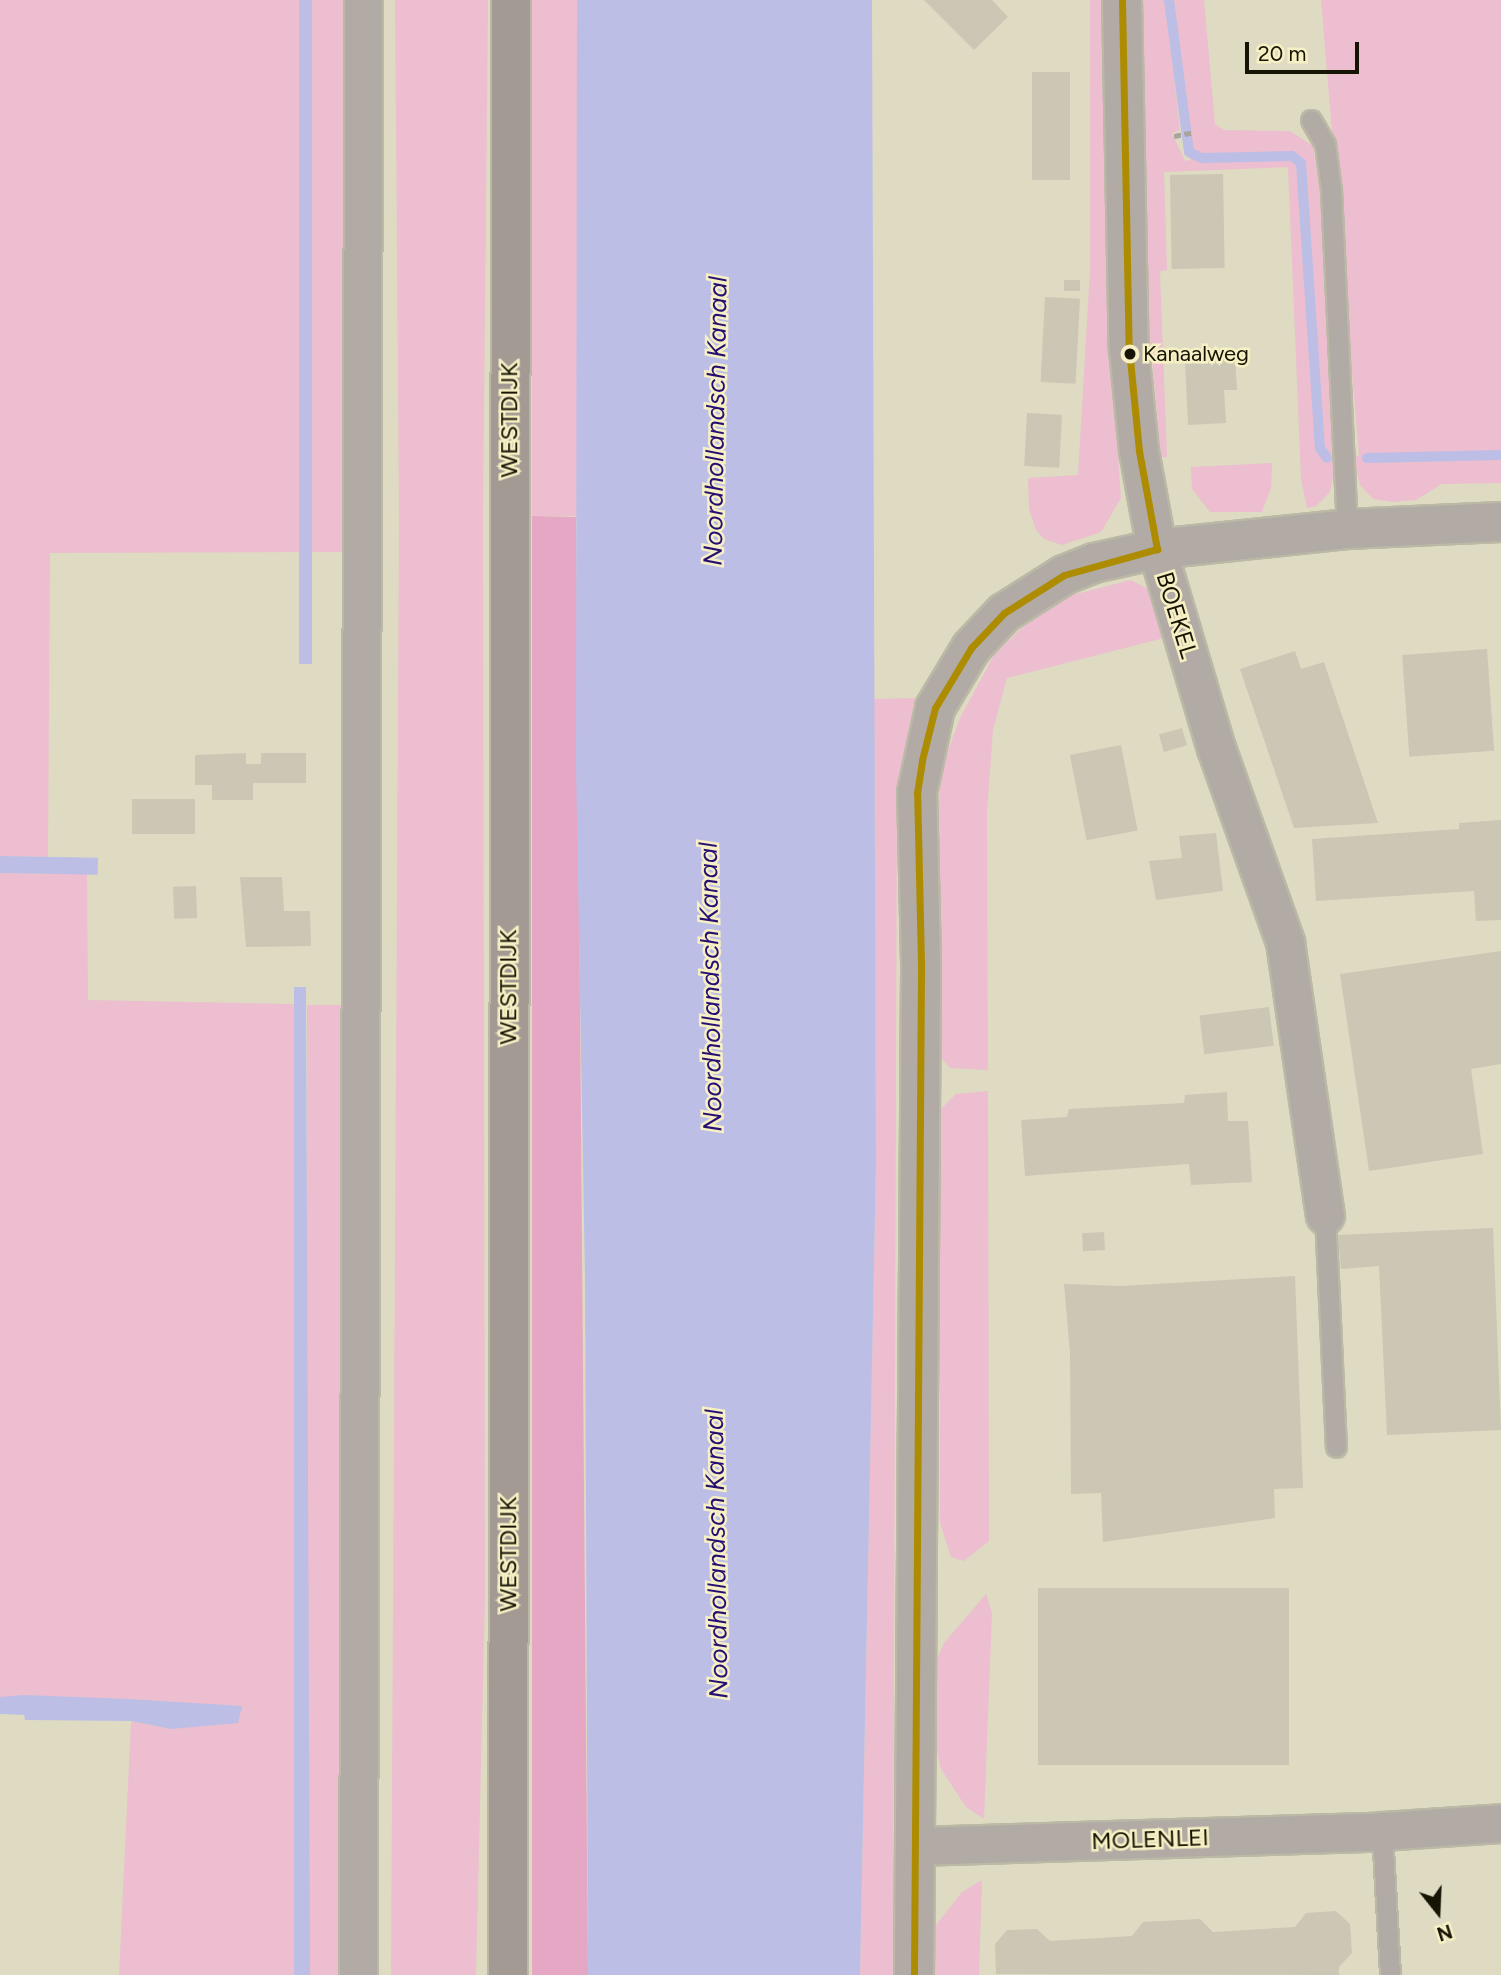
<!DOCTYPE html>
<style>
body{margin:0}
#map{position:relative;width:1501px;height:1975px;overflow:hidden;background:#dedbc2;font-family:Figtree,sans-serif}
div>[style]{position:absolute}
.green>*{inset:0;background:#ecbecf;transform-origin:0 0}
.forest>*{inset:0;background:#e5a7c4}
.water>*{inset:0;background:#bcbee6;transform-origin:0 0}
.stream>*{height:10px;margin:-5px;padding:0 5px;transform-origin:5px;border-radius:5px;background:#bcbee6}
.building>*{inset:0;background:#ccc6b4;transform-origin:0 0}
.path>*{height:4.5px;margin-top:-2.25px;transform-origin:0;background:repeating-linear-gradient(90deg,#aaa59c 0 7px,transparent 0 10.5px)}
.roads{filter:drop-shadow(2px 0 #bbb9a6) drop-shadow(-2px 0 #bbb9a6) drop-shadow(0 2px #bbb9a6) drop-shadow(0 -2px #bbb9a6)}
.service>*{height:19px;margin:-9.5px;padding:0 9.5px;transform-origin:9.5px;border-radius:9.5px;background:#b2aba5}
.minor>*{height:37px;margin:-18.5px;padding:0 18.5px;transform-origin:18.5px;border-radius:18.5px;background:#b2aba5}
.tertiary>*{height:38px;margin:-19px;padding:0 19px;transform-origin:19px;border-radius:19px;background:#b2aba5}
.primary>*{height:38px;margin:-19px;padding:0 19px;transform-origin:19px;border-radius:19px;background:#a29a93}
.bus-1>*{height:7px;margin:-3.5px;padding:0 3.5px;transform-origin:3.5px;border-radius:3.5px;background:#ad8c02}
.dots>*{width:19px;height:19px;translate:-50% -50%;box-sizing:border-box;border:4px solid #f6f0c4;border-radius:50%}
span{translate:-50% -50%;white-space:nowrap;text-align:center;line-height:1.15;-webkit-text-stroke:5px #f6f0c4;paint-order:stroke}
.bus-label{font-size:22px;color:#161405}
.left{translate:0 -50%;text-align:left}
.street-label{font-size:24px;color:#161405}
.water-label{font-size:26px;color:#260f72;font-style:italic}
.north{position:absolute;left:1403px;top:1877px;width:70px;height:70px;-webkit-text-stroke:5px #f6f0c4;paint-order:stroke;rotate:162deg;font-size:19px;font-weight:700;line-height:28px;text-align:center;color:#161405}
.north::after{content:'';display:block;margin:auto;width:24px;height:32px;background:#161405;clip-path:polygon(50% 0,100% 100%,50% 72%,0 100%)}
.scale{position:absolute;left:1245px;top:42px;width:114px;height:32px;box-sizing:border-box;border:4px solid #161405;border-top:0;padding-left:9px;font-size:21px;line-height:24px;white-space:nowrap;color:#161405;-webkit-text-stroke:5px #f6f0c4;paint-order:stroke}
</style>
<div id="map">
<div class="green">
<div style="clip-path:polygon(0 0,346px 0,349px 552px,50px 553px,48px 857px,0 856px)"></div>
<div style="clip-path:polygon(395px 0,488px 0,483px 514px,485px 1597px,476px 1975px,391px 1975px,399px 520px)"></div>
<div style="left:532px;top:0;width:45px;height:516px"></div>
<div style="clip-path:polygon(1090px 0,1104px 0,1110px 344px,1121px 498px,1101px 532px,1062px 545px,1044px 539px,1036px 530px,1029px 509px,1028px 478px,1078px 475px,1090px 270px)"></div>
<div style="clip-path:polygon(1140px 0,1165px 0,1180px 130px,1172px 133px,1185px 161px,1190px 160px,1173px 0,1204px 0,1215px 124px,1224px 130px,1290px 131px,1313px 146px,1322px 207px,1335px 467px,1330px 492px,1316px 506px,1307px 508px,1301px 479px,1288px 167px,1164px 172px,1167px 270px,1160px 271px,1167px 457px,1161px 457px,1147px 307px)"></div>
<div style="clip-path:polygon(1321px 0,1501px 0,1501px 483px,1442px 484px,1416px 500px,1393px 502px,1373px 499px,1360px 485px,1353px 457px,1359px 456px)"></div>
<div style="clip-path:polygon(1272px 463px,1271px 488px,1262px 512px,1210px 512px,1192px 489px,1191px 467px)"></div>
<div style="clip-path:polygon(1131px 580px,1148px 589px,1158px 603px,1172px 636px,1007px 678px,993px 730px,987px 812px,988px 1070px,950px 1068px,938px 1054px,936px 835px,942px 767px,960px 718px,994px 655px,1031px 619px,1060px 598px)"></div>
<div style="clip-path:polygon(915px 698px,897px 789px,893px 1975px,860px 1975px,876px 1163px,874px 699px)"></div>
<div style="clip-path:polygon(0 873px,87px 874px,88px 1000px,294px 1004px,294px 1975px,119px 1975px,131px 1721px,171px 1729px,242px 1706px,0 1697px)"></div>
<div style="left:307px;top:1005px;width:37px;height:970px"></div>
<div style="clip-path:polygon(988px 1091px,989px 1541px,964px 1561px,951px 1557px,940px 1523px,939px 1111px,956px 1094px)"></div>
<div style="clip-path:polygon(986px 1594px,992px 1613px,984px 1819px,966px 1807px,941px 1769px,936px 1748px,936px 1661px,944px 1643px)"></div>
<div style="clip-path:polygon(982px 1880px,979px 1975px,930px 1975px,936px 1925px,962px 1892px)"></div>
</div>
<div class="forest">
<div style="clip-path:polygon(532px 516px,576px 517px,588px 1975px,532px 1975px)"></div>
</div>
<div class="water">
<div style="left:299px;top:0;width:13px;height:664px"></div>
<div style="clip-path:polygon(577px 0,872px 0,876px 1163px,860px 1975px,588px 1975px,585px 1278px,576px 765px)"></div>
<div style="left:0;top:856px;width:98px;height:17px;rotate:1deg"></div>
<div style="clip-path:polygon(294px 987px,306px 987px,310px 1975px,294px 1975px)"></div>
<div style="clip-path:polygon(24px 1695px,128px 1699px,242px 1706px,238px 1723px,171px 1729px,131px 1721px,25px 1720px,24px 1715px,0 1714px,0 1697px)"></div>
</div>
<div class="stream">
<div style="left:1169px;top:0;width:153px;rotate:82.5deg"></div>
<div style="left:1189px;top:152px;width:14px;rotate:25deg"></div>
<div style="left:1202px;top:158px;width:90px;rotate:-1.3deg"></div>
<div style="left:1292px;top:156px;width:11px;rotate:38deg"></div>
<div style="left:1301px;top:163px;width:286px;rotate:86.2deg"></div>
<div style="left:1320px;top:448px;width:12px;rotate:55deg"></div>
<div style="left:1367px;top:458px;width:134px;rotate:-1.3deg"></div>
</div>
<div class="building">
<div style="clip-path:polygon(924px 0,992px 0,1008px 17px,974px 50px)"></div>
<div style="left:1032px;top:72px;width:38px;height:108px"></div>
<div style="left:1223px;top:174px;width:94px;height:53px;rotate:89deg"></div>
<div style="left:1064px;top:280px;width:16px;height:11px"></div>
<div style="left:1045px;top:297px;width:35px;height:85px;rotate:3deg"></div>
<div style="clip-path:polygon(1235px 358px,1237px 390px,1224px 390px,1226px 423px,1188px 425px,1185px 361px)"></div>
<div style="left:1027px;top:413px;width:35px;height:53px;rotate:3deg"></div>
<div style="left:1487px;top:649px;width:102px;height:85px;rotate:86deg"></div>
<div style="clip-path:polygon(1295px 651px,1301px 669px,1324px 662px,1378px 823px,1294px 828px,1240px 669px)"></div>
<div style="left:1182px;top:728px;width:18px;height:24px;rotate:74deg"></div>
<div style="left:1121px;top:745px;width:87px;height:52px;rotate:79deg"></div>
<div style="clip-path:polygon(246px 753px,246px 764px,261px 764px,261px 753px,306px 753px,306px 783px,253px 783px,253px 800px,212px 800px,212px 785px,195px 785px,195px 755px)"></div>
<div style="left:132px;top:799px;width:63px;height:35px"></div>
<div style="clip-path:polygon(1501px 820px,1501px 920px,1476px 921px,1474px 891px,1316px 901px,1312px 839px,1459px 829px,1459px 823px)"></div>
<div style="clip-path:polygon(1216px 833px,1223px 891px,1156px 900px,1149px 861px,1182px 858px,1179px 836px)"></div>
<div style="clip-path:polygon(240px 877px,282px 877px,284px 911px,310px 911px,311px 946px,246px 947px)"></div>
<div style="left:196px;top:886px;width:32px;height:23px;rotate:88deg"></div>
<div style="clip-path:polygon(1501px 951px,1501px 1064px,1471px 1069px,1483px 1154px,1369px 1171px,1340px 974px)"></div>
<div style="left:1269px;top:1007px;width:39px;height:70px;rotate:83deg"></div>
<div style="clip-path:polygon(1227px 1092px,1228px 1121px,1248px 1121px,1252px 1182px,1191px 1185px,1189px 1164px,1025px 1176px,1021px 1120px,1067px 1117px,1069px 1109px,1184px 1103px,1185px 1095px)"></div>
<div style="clip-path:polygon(1493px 1228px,1501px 1430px,1387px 1435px,1379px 1266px,1341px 1269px,1338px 1235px)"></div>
<div style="left:1104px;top:1232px;width:18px;height:22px;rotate:87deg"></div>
<div style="clip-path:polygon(1295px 1276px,1303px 1488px,1274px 1489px,1275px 1518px,1103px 1542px,1101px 1493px,1071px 1494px,1070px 1352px,1064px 1284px,1121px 1286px)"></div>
<div style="left:1038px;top:1588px;width:251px;height:177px"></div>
<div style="clip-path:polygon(1336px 1911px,1350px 1924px,1352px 1953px,1339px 1967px,1339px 1975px,996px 1974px,995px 1944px,1007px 1930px,1037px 1929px,1050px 1941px,1132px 1936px,1143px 1922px,1200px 1919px,1213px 1932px,1295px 1927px,1306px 1913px)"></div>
</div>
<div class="path">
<div style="left:1174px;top:136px;width:20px;rotate:-11deg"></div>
</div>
<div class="roads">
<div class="service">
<div style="left:1311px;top:120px;width:28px;rotate:60deg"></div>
<div style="left:1325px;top:144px;width:46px;rotate:82.6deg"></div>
<div style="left:1331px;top:190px;width:339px;rotate:87.3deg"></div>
<div style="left:1325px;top:1215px;width:232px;rotate:87.3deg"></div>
<div style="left:1382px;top:1831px;width:144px;rotate:86.8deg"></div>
</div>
<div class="minor">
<div style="left:1157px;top:549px;width:208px;rotate:73.5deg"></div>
<div style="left:1216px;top:748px;width:206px;rotate:70.4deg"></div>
<div style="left:1285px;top:942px;width:276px;rotate:81.7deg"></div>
<div style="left:917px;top:1846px;width:465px;rotate:-1.8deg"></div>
<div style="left:1382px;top:1831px;width:119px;rotate:-3.8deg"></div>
<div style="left:358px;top:1975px;width:1975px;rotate:-89.85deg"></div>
</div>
<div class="tertiary">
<div style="left:1122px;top:0;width:349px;rotate:88.9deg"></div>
<div style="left:1129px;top:349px;width:102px;rotate:84.4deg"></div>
<div style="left:1139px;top:451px;width:100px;rotate:79.6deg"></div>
<div style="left:914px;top:1975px;width:1012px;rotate:-89.6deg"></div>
<div style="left:921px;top:963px;width:170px;rotate:-91.3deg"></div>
<div style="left:917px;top:793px;width:87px;rotate:-78deg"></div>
<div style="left:935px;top:708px;width:70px;rotate:-59deg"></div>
<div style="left:971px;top:648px;width:48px;rotate:-46.7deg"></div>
<div style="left:1004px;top:613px;width:71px;rotate:-32.3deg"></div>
<div style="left:1064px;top:575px;width:32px;rotate:-22deg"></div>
<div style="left:1094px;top:563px;width:65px;rotate:-12.5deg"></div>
<div style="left:1157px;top:549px;width:191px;rotate:-6deg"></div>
<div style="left:1347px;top:529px;width:154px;rotate:-2.6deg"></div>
</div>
<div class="primary">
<div style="left:508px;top:1975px;width:1975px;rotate:-89.91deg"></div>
</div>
</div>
<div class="bus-1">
<div style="left:1122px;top:0;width:349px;rotate:88.9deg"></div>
<div style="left:1129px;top:349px;width:102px;rotate:84.4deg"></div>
<div style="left:1139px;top:451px;width:100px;rotate:79.6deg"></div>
<div style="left:914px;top:1975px;width:1012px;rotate:-89.6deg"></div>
<div style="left:921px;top:963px;width:170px;rotate:-91.3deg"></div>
<div style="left:917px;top:793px;width:33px;rotate:-81deg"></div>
<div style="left:922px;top:760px;width:54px;rotate:-76deg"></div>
<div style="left:935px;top:708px;width:70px;rotate:-59deg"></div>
<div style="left:971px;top:648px;width:48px;rotate:-46.7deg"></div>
<div style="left:1004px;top:613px;width:71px;rotate:-32.3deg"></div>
<div style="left:1064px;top:575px;width:97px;rotate:-15.6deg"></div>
</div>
<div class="dots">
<div style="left:1130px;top:354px;background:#161405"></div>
</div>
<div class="bus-label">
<span class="left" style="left:1143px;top:354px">Kanaalweg</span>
</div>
<div class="street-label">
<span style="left:509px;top:420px;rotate:-90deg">WESTDIJK</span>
<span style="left:1177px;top:615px;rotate:73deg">BOEKEL</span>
<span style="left:508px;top:987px;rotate:-90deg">WESTDIJK</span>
<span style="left:508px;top:1554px;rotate:-90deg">WESTDIJK</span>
<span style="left:1150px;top:1839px;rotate:-2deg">MOLENLEI</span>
</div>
<div class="water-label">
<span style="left:716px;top:421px;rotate:-89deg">Noordhollandsch Kanaal</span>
<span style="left:711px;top:987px;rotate:-91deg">Noordhollandsch Kanaal</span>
<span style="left:717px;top:1554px;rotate:-91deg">Noordhollandsch Kanaal</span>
</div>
<div class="north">N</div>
<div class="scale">20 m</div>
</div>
